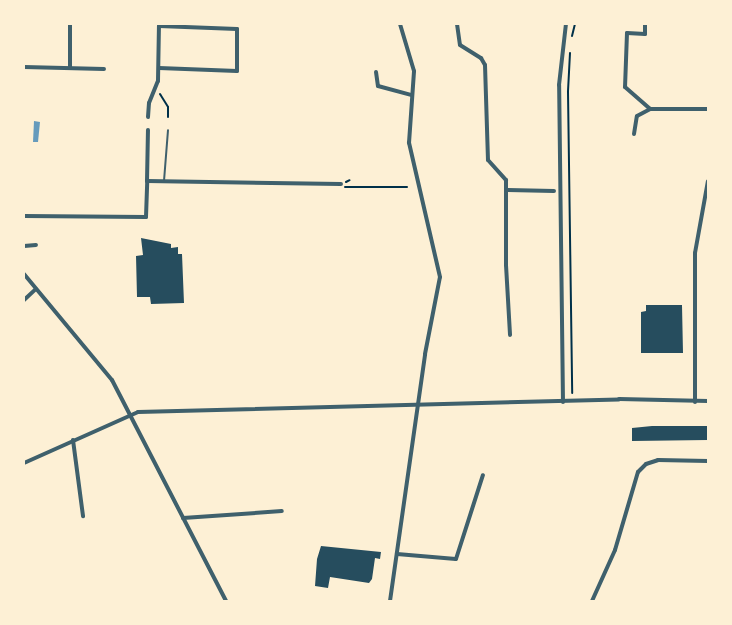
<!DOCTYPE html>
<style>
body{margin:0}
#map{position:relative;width:732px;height:625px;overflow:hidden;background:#fdf0d5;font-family:Roboto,sans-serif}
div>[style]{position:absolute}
.water>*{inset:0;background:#669bbc}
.building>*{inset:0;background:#264d5e}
.path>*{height:2px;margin:-1px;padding:0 1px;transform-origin:1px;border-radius:1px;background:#003049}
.service>*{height:2px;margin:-1px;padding:0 1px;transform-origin:1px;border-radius:1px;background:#3f606c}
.minor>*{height:4px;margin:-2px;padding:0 2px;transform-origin:2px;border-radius:2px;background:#3f606c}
span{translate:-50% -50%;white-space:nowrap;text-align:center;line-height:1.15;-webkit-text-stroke:4px #fdf0d5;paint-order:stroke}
.frame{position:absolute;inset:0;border:25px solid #fdf0d5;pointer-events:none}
</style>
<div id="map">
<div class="water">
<div style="clip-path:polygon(34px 121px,40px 122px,38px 142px,33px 142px)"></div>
</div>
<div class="building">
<div style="clip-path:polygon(141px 238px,171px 244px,171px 248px,178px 247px,178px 254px,182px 254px,184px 303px,151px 304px,150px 297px,137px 297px,136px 256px,143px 255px)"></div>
<div style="clip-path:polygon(646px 305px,682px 305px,683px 353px,641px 353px,641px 312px,646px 311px)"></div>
<div style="clip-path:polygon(652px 426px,708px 426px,708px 440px,632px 441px,632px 428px)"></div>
<div style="clip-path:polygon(321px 546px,381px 552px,380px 559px,375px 558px,372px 579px,369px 583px,330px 577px,328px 588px,315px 586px,317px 559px)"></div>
</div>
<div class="path">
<div style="left:572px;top:36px;width:12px;rotate:-76deg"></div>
<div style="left:570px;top:53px;width:39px;rotate:93deg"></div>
<div style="left:568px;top:92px;width:301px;rotate:89.2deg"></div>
<div style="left:160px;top:94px;width:15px;rotate:58deg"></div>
<div style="left:168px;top:107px;width:10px;rotate:90deg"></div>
<div style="left:346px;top:182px;width:4px;rotate:-27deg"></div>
<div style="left:345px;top:187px;width:62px"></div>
</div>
<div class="service">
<div style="left:164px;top:181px;width:51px;rotate:-85.5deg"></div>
</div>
<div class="minor">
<div style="left:457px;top:24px;width:21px;rotate:82deg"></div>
<div style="left:460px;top:45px;width:25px;rotate:32deg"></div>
<div style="left:481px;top:58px;width:8px;rotate:60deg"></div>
<div style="left:485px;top:65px;width:95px;rotate:88.2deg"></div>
<div style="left:488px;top:160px;width:27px;rotate:48deg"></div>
<div style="left:506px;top:180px;width:85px;rotate:90deg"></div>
<div style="left:506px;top:265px;width:70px;rotate:86.7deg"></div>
<div style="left:645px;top:24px;width:10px;rotate:90deg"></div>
<div style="left:645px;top:34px;width:18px;rotate:-177deg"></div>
<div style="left:627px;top:33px;width:54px;rotate:92.1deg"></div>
<div style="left:625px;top:87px;width:33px;rotate:41deg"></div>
<div style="left:650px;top:109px;width:58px"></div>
<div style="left:24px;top:67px;width:80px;rotate:1.4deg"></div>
<div style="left:70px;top:68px;width:44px;rotate:-90deg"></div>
<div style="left:159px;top:68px;width:78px;rotate:2.2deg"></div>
<div style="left:237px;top:71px;width:42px;rotate:-90deg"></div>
<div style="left:237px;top:29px;width:78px;rotate:-177.8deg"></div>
<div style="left:376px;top:72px;width:14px;rotate:82deg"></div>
<div style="left:378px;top:86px;width:35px;rotate:15deg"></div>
<div style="left:148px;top:117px;width:14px;rotate:-86deg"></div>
<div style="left:149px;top:103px;width:24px;rotate:-68deg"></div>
<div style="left:158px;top:81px;width:55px;rotate:-89deg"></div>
<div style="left:634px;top:134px;width:18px;rotate:-81deg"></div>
<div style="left:637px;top:116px;width:15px;rotate:-28deg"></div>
<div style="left:147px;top:181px;width:51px;rotate:-88.9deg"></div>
<div style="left:507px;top:190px;width:47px;rotate:1.2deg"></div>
<div style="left:24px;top:216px;width:122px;rotate:0.5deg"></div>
<div style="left:146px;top:217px;width:36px;rotate:-88deg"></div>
<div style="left:147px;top:181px;width:194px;rotate:0.9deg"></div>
<div style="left:24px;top:246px;width:12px;rotate:-5deg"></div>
<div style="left:24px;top:274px;width:138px;rotate:50.3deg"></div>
<div style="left:112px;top:380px;width:249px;rotate:62.7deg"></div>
<div style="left:24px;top:300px;width:16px;rotate:-43deg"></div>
<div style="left:563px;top:402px;width:317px;rotate:-90.7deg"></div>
<div style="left:559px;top:85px;width:61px;rotate:-83.5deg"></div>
<div style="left:695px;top:402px;width:149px;rotate:-90deg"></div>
<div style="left:695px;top:253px;width:73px;rotate:-79.8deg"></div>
<div style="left:73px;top:440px;width:77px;rotate:82.5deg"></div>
<div style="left:24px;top:463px;width:125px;rotate:-24.1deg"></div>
<div style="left:138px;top:412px;width:481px;rotate:-1.5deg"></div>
<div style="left:619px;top:399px;width:89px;rotate:1.3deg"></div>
<div style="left:183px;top:518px;width:99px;rotate:-4deg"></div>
<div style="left:397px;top:554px;width:59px;rotate:4.8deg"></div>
<div style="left:456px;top:559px;width:88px;rotate:-72.2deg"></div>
<div style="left:390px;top:601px;width:249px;rotate:-81.9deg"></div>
<div style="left:425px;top:354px;width:78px;rotate:-79deg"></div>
<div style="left:440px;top:277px;width:138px;rotate:-103deg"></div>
<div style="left:409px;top:143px;width:72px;rotate:-86deg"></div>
<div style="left:414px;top:71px;width:49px;rotate:-106.6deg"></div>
<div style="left:592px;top:601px;width:56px;rotate:-65.7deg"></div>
<div style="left:615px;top:550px;width:81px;rotate:-73.6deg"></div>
<div style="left:638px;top:472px;width:11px;rotate:-45deg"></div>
<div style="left:646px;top:464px;width:13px;rotate:-18deg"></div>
<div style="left:658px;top:460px;width:50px;rotate:1.1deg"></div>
</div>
<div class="frame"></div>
</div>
